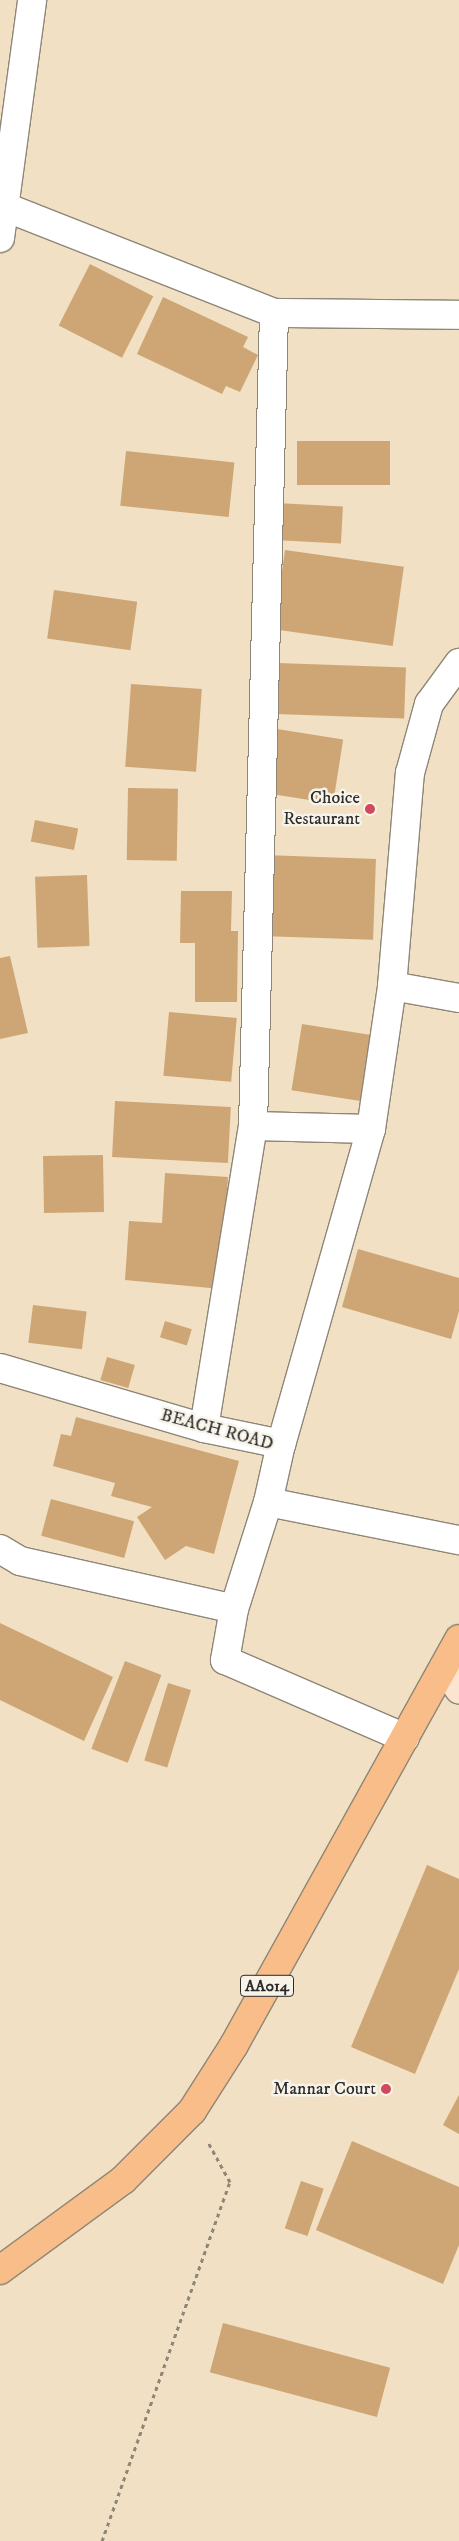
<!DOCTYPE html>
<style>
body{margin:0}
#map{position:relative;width:459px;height:2541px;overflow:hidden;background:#f1e0c3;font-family:"IM FELL DW Pica",serif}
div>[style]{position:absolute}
.building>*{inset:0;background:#cea574;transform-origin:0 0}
.path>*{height:3px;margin-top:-1.5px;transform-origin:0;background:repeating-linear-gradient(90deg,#8e8677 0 4px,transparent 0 8px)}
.roads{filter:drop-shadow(1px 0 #8e8677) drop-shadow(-1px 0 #8e8677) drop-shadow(0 1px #8e8677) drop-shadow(0 -1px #8e8677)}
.street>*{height:28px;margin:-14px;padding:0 14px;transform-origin:14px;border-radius:14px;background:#fff}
.secondary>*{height:28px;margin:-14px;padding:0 14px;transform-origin:14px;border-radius:14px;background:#fce5d0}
.highway>*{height:28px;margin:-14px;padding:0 14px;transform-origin:14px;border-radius:14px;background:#f8bd89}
.dots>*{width:14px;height:14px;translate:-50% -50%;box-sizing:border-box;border:2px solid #f7f3e8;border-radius:50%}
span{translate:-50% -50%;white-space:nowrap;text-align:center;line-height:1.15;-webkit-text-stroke:5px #f7f3e8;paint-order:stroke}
.shield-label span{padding:1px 4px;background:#f7f3e8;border:1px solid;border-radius:4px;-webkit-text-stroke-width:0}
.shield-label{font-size:16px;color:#2b2b2b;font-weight:700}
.poi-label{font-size:18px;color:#2b2b2b}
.right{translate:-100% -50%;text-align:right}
.street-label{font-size:18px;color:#2b2b2b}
</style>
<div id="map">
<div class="building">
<div style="left:90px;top:264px;width:71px;height:69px;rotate:27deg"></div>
<div style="clip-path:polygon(163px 297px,248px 337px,243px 347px,258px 355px,240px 392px,226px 386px,222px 394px,137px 354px)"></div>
<div style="left:390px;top:441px;width:44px;height:93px;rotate:90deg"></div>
<div style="left:126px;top:451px;width:109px;height:55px;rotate:6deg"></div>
<div style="left:276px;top:503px;width:67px;height:37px;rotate:3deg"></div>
<div style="left:285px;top:550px;width:120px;height:80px;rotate:8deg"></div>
<div style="left:54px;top:590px;width:84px;height:49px;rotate:8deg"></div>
<div style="left:277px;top:663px;width:129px;height:51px;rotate:2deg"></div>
<div style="left:131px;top:684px;width:71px;height:83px;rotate:4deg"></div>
<div style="left:277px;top:729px;width:67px;height:65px;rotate:9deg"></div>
<div style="left:128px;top:788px;width:50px;height:72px;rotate:1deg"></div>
<div style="left:35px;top:820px;width:44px;height:22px;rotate:11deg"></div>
<div style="left:264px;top:855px;width:112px;height:81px;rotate:2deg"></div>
<div style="left:87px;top:875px;width:71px;height:52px;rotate:88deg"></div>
<div style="clip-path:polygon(181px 891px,232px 891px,231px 931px,238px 931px,237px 1002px,195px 1002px,195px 943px,180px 943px)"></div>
<div style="clip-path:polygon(10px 956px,28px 1033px,0 1039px,0 958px)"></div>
<div style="left:169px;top:1012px;width:68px;height:64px;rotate:5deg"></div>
<div style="left:302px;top:1024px;width:73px;height:67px;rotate:9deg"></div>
<div style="left:115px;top:1101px;width:116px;height:56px;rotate:3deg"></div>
<div style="left:103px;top:1155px;width:57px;height:60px;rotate:89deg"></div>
<div style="clip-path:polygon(165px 1173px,228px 1177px,221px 1289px,125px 1280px,129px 1221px,162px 1223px)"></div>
<div style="clip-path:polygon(358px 1249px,459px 1278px,459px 1311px,451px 1339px,342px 1307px)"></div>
<div style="left:33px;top:1305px;width:54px;height:38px;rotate:7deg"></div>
<div style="left:165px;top:1321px;width:28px;height:17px;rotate:17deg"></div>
<div style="left:107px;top:1357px;width:29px;height:24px;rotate:16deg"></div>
<div style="clip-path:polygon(76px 1417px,239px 1461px,214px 1554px,186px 1546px,165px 1560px,137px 1517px,152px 1507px,111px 1496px,115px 1483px,53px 1466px,61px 1434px,71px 1436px)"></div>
<div style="left:51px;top:1499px;width:86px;height:38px;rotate:15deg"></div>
<div style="clip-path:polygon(0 1623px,113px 1677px,84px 1741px,0 1700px)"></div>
<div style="left:125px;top:1661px;width:39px;height:94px;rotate:21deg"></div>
<div style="left:168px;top:1683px;width:24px;height:81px;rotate:17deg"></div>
<div style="clip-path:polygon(427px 1865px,459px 1879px,459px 1969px,415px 2074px,351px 2047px)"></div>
<div style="clip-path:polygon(459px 2095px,459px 2134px,443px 2125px)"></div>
<div style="clip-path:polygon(352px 2141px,459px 2187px,459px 2245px,443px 2284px,316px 2230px)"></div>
<div style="left:301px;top:2181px;width:24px;height:50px;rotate:19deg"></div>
<div style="left:223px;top:2323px;width:173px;height:51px;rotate:15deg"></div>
</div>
<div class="path">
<div style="left:102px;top:2541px;width:381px;rotate:-70.4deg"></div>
<div style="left:230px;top:2182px;width:46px;rotate:-118.8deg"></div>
</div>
<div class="roads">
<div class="street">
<div style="left:0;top:205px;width:295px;rotate:21.5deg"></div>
<div style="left:274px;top:313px;width:813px;rotate:91.48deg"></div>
<div style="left:0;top:238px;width:240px;rotate:-82.3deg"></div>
<div style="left:274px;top:313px;width:185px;rotate:0.6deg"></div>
<div style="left:392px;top:986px;width:68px;rotate:10.2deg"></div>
<div style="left:371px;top:1129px;width:145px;rotate:-81.6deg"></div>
<div style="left:392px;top:986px;width:214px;rotate:-85.2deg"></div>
<div style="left:410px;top:773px;width:72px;rotate:-74.6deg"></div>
<div style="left:429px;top:704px;width:51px;rotate:-53.8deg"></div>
<div style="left:0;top:1368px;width:213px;rotate:16.4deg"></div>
<div style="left:204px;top:1428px;width:79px;rotate:11.7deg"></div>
<div style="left:281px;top:1444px;width:59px;rotate:102.6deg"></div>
<div style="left:268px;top:1502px;width:195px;rotate:11.3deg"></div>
<div style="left:204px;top:1428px;width:306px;rotate:-80.8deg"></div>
<div style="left:253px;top:1126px;width:118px;rotate:1.5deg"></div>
<div style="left:371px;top:1129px;width:328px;rotate:105.9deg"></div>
<div style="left:268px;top:1502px;width:112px;rotate:107.6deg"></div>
<div style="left:234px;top:1609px;width:52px;rotate:100deg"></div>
<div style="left:225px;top:1660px;width:196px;rotate:23.4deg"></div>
<div style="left:0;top:1549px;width:23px;rotate:31deg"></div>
<div style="left:20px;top:1561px;width:219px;rotate:12.6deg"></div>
</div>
<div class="secondary">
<div style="left:444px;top:1667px;width:27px;rotate:56deg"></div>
</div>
<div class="highway">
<div style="left:0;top:2270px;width:152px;rotate:-36.2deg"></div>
<div style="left:123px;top:2180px;width:98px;rotate:-45deg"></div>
<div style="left:192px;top:2111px;width:78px;rotate:-57.5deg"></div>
<div style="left:234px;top:2045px;width:464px;rotate:-61deg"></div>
</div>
</div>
<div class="dots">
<div style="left:370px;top:809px;background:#d1495b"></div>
<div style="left:386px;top:2089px;background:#d1495b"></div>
</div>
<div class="shield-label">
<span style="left:267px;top:1986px">AA014</span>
</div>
<div class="poi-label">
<span class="right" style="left:360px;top:809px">Choice<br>Restaurant</span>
<span class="right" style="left:376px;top:2089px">Mannar Court</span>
</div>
<div class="street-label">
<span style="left:217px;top:1430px;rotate:15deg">BEACH ROAD</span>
</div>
</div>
